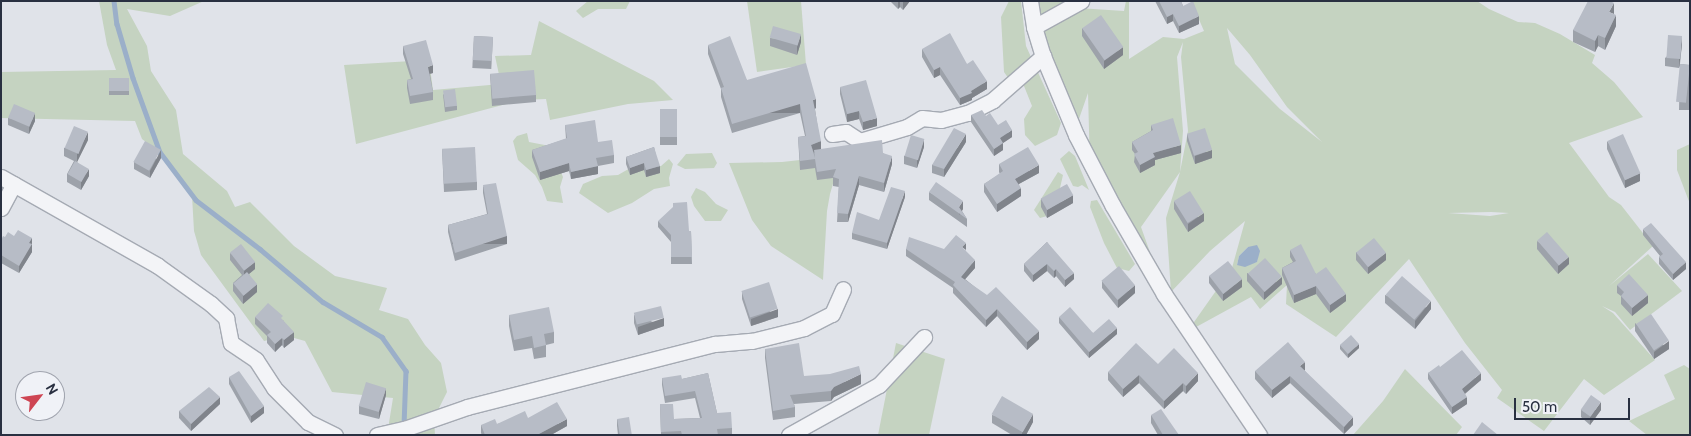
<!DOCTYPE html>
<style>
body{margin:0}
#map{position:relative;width:1691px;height:436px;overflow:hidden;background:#e0e3e9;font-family:Cabin,sans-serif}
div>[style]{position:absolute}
.green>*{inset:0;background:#c5d3c1}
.water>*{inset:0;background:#9bafc9}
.stream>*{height:4.5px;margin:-2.25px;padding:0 2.25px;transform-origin:2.25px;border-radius:2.25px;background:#9bafc9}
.roads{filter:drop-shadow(1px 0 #a5aab3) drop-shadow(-1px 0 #a5aab3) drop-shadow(0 1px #a5aab3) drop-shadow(0 -1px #a5aab3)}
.street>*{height:15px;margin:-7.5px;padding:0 7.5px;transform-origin:7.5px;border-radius:7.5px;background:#f3f4f7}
.wall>*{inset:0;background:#9da2aa;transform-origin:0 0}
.shaded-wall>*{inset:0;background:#80848b;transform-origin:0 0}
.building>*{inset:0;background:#b7bcc6;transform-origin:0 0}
span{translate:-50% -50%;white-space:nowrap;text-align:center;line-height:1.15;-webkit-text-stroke:4.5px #f0f2f7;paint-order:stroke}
.frame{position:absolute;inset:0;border:2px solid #293041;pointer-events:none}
.north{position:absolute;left:15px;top:371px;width:50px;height:50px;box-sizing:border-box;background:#f0f2f7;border:1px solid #a0a4ae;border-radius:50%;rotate:60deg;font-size:14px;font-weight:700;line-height:20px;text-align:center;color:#293041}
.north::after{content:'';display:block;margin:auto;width:18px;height:22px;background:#ce4553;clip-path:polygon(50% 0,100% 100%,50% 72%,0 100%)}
.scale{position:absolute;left:1514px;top:398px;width:116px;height:22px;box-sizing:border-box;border:2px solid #293041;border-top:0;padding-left:6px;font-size:15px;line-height:18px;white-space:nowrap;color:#293041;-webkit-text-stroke:4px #f0f2f7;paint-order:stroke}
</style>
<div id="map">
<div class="green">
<div style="clip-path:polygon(99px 1px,204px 1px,170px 16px,127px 9px,147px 46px,151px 71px,176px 110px,183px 154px,227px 191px,235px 207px,250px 202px,294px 246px,335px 276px,387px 288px,379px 310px,408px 319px,425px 345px,441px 363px,447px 392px,434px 418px,435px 435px,387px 435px,393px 398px,332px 392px,305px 341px,287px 336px,264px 341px,201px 255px,194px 231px,192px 196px,160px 153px,142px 139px,135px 121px,1px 118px,1px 72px,116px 70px,107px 45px)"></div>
<div style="clip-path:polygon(588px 1px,630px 1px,626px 9px,598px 9px,583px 18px,576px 11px)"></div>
<div style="clip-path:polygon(747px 1px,801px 1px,806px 65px,757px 72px)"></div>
<div style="clip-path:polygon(1009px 1px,1021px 1px,1026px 46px,1061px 123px,1057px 135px,1035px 146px,1025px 135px,1024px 119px,1032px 106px,1022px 81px,1011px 82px,1004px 72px,1001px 17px)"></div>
<div style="clip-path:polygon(evenodd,1029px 1px,1070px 1px,1078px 8px,1124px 11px,1126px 1px,1129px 1px,1129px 59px,1163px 37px,1184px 39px,1204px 31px,1191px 1px,1477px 1px,1489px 9px,1518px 22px,1535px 23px,1560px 34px,1595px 55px,1592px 63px,1614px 82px,1643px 117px,1569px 143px,1609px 197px,1621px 205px,1653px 246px,1609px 286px,1648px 254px,1682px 291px,1630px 330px,1615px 312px,1602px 306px,1613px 313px,1655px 360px,1604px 395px,1584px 379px,1544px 431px,1497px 398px,1502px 390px,1465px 343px,1409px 259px,1336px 337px,1286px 304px,1287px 285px,1260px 309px,1251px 297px,1187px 332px,1232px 268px,1245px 221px,1210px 251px,1171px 292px,1166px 218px,1180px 172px,1141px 227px,1167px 300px,1090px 168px,1088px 93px,1073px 136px,1029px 1px,1227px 28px,1250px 55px,1287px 107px,1322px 142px,1280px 109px,1235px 64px,1227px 28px,1029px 1px,1183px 42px,1181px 57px,1188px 131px,1180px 172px,1183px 131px,1177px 57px,1183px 42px,1029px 1px,1448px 213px,1491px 212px,1509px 213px,1490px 216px,1448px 213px,1029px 1px,1248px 247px,1253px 248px,1258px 253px,1257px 262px,1237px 265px,1239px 256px,1248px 247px)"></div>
<div style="clip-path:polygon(539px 21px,654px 81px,673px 100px,628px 104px,550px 120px,546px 99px,521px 100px,356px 144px,344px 65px,429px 60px,433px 90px,501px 84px,495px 56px,531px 55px)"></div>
<div style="clip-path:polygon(527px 133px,529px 142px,550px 146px,563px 177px,560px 187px,563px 203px,547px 201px,542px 187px,535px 175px,518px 160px,513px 141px,517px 136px)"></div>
<div style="clip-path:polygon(1690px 144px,1690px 204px,1677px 170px,1677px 150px)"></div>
<div style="clip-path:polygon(1069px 151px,1075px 156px,1089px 190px,1082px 185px,1078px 187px,1073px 186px,1060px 159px)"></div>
<div style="clip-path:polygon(712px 153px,717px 163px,714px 168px,685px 169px,677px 165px,686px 154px)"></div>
<div style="clip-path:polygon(836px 156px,835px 177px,830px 194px,827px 211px,823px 280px,771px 246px,752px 220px,729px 163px,782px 162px)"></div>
<div style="clip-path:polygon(669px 159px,673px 164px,669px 178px,670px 186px,654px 189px,632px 203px,608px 213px,579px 193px,583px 184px,602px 176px,618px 175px,632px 167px,661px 166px)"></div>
<div style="clip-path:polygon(1058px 172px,1063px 175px,1054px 214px,1040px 218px,1034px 210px)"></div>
<div style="clip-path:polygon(696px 188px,705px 192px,716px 204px,728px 210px,721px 221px,705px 221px,694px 206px,691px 197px)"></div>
<div style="clip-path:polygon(1097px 200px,1135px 264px,1129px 271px,1117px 268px,1104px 243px,1090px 207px,1091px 201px)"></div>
<div style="clip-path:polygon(896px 343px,945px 359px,929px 435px,878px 435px)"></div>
<div style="clip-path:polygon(1684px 365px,1690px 369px,1690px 435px,1647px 435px,1629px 421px,1675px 399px,1664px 375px)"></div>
<div style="clip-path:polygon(1405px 369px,1462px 427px,1456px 435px,1353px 435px,1383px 401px)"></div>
</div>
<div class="water">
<div style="clip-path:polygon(1257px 245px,1260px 251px,1257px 262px,1245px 267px,1237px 265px,1239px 256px,1248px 247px)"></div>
</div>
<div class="stream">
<div style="left:114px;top:1px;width:23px;rotate:83deg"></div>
<div style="left:117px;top:24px;width:56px;rotate:73.5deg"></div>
<div style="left:133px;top:78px;width:79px;rotate:70deg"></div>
<div style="left:160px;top:152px;width:60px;rotate:53.1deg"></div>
<div style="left:196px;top:200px;width:81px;rotate:37.4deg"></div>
<div style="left:260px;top:249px;width:82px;rotate:40.1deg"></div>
<div style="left:323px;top:302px;width:69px;rotate:30.7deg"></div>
<div style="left:382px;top:337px;width:42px;rotate:54.8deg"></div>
<div style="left:406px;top:371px;width:54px;rotate:92.1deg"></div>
</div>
<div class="roads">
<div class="street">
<div style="left:1030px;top:1px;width:26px;rotate:81deg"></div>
<div style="left:1034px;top:27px;width:30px;rotate:73deg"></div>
<div style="left:1043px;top:56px;width:86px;rotate:67.3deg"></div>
<div style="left:1076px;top:135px;width:80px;rotate:62.5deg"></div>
<div style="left:1113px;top:206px;width:102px;rotate:59.9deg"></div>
<div style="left:1164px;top:294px;width:170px;rotate:56deg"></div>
<div style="left:1034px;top:27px;width:54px;rotate:-29deg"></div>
<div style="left:832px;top:134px;width:14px;rotate:-8deg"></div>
<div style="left:846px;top:132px;width:17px;rotate:33deg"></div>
<div style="left:860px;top:141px;width:49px;rotate:-16.6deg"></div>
<div style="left:907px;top:127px;width:17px;rotate:-31deg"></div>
<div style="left:922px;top:118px;width:19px;rotate:6deg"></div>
<div style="left:941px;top:120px;width:28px;rotate:-15deg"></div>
<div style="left:968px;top:113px;width:28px;rotate:-27deg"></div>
<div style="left:993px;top:100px;width:67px;rotate:-41.3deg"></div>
<div style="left:1px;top:177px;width:180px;rotate:29.5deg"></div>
<div style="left:158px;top:266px;width:65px;rotate:35.6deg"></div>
<div style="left:211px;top:304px;width:21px;rotate:43deg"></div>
<div style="left:226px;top:318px;width:25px;rotate:79deg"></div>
<div style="left:231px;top:343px;width:30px;rotate:34deg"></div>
<div style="left:256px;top:360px;width:33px;rotate:57deg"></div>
<div style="left:274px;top:388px;width:48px;rotate:45deg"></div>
<div style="left:308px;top:422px;width:30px;rotate:26deg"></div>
<div style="left:1px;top:208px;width:27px;rotate:-62deg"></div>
<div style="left:377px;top:435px;width:28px;rotate:-13deg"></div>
<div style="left:404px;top:429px;width:67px;rotate:-19.2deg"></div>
<div style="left:467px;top:407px;width:256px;rotate:-14.3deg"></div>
<div style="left:715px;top:344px;width:37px;rotate:-5deg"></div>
<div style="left:752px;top:341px;width:54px;rotate:-14deg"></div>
<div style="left:804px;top:328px;width:31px;rotate:-27deg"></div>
<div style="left:832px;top:314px;width:27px;rotate:-66deg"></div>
<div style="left:789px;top:435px;width:103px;rotate:-29.1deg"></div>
<div style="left:879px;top:385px;width:66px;rotate:-46.8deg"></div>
</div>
</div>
<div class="wall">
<div style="clip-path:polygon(890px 1px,910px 1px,903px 10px,900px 7px,898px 9px)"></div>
<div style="clip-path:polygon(1155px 1px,1181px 1px,1183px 6px,1199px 24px,1179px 33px,1173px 21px,1167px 24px)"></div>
<div style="clip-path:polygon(1614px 14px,1616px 26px,1605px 50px,1598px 46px,1595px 52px,1573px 42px,1573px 30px)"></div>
<div style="clip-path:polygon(1082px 28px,1123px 55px,1104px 69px,1082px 36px)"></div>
<div style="left:474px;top:36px;width:19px;height:32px;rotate:3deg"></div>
<div style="clip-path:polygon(770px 38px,801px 42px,797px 55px,770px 46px)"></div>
<div style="clip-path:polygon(1682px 44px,1680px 64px,1690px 65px,1690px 110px,1679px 110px,1680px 66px,1679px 68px,1665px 66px,1665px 58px)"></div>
<div style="clip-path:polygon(708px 45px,747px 80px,816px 108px,815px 109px,821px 149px,883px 153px,892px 164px,884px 192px,859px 185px,848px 222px,837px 222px,839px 187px,833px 186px,833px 178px,817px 180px,815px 168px,800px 170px,798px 137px,805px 136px,800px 113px,732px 133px,721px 97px,721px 89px,708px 54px)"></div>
<div style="clip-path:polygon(403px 46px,433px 73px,430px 74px,433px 92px,433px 100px,410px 104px,407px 88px,407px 80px,411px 79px,403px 54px)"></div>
<div style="clip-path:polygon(922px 49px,967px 64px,987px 89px,972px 98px,972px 100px,960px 105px,940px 75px,934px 78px,922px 57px)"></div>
<div style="clip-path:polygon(490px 74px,536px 95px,536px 102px,492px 106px)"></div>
<div style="left:109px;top:78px;width:20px;height:17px"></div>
<div style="clip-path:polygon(840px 87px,877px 126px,863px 130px,859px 119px,847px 122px,840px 94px)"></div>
<div style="clip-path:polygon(443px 94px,457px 106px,457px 110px,445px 112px)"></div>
<div style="left:660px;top:109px;width:17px;height:36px"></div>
<div style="clip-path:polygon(971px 115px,986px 116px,1012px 137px,1003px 143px,1003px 150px,994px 156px,971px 122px)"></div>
<div style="clip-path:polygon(8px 118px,35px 121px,29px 134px,8px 125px)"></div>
<div style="clip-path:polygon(565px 125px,598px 142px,614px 155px,614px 163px,598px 166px,598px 174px,571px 179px,569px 171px,540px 180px,532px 157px,532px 150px,566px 139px)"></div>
<div style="clip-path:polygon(1151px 125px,1181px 153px,1155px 160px,1155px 165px,1140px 173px,1134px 162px,1135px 154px,1132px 150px,1132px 142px,1151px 131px)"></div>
<div style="clip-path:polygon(1187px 134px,1212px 158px,1195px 164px,1187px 141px)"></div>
<div style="clip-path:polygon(88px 140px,77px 162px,89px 176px,81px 190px,67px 182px,67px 174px,74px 161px,64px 156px,64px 148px)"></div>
<div style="clip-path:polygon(1607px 141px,1640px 181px,1625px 188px,1607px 149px)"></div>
<div style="clip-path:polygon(966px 142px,944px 177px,932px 173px,932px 165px)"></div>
<div style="clip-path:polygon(654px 147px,660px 173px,646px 177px,644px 170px,630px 175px,626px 164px,626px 157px)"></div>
<div style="clip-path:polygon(924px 147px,917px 168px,904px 164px,904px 156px)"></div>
<div style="clip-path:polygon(442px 149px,477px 182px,477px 190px,444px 192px)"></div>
<div style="clip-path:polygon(161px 158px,150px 178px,134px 169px,134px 162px)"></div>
<div style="clip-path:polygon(999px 164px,1039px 173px,1019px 184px,1021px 196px,997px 212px,984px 192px,984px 184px,1000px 174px,999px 172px)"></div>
<div style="clip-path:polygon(483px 185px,507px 244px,455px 261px,448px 232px,448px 225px,487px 214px,483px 193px)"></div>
<div style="clip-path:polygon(929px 192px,963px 209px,962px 211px,967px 219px,967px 227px,929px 200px)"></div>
<div style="clip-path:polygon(905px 197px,887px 249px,852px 239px,852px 233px,879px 220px)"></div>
<div style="clip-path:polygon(1041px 199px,1073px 203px,1047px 218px,1041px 207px)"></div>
<div style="clip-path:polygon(1174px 201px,1204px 221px,1188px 232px,1174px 209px)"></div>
<div style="clip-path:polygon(658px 221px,689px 231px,691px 231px,692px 264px,671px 264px,671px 242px,658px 227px)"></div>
<div style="clip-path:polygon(1643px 229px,1686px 269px,1673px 280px,1659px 264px,1659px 257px,1660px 256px,1643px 235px)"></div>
<div style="clip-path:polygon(14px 236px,32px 238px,32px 252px,19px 273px,1px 263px,1px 240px,5px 237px)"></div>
<div style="clip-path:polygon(1537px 241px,1569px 264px,1558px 274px,1537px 249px)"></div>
<div style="clip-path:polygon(1047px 242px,1074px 279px,1065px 287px,1056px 276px,1054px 278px,1047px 271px,1033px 282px,1024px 271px,1024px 264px)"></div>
<div style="clip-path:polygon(906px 249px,965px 250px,975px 268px,965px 279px,1039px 339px,1027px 350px,997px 316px,986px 327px,953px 293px,953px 288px,906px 256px)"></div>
<div style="clip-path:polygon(1290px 250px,1316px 274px,1346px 301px,1330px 313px,1316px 294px,1294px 303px,1282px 275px,1282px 268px,1293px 262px,1290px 257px)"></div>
<div style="clip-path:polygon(1356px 252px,1386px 260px,1368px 274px,1356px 260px)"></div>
<div style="clip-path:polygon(230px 253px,255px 269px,249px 274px,257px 292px,243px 304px,233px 291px,233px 283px,242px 275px,230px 260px)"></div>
<div style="clip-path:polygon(1247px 273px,1282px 284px,1264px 300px,1247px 281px)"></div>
<div style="clip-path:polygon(1209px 276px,1242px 287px,1223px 301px,1209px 283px)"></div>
<div style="clip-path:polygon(1102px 281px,1135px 293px,1118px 308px,1102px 288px)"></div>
<div style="clip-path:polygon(1617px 285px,1648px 303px,1632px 316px,1621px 304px,1621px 296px,1617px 293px)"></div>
<div style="clip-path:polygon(742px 292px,778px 317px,751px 326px,742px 299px)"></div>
<div style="clip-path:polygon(1385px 295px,1431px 309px,1415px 329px,1385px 303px)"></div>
<div style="clip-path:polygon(509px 315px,554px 332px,554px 343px,546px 345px,546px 357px,534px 359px,532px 348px,514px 351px,509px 326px)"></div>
<div style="clip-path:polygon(634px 315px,664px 326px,638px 335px,634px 323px)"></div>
<div style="clip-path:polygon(255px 317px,283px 320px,294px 340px,284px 348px,282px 345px,275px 352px,267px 343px,267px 336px,255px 324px)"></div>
<div style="clip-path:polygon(1059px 317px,1093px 333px,1117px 334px,1089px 358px,1059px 323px)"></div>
<div style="clip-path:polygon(1635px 323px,1669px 349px,1654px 359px,1635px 331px)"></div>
<div style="clip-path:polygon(1340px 345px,1359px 348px,1348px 358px,1340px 349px)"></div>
<div style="clip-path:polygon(765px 349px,804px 376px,861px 384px,834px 397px,831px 401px,794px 404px,795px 407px,795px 417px,773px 420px,765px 358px)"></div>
<div style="clip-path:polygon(1158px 364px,1198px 381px,1186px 394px,1183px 391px,1164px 409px,1139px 383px,1123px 397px,1108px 380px,1108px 372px)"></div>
<div style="clip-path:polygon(1440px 367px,1481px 380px,1465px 394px,1467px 404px,1452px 414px,1428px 379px,1428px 373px)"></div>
<div style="clip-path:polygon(1304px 370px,1353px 425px,1344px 434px,1290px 383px,1272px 398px,1255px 379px,1255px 371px,1305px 370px)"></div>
<div style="clip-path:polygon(708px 373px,717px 413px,732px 428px,732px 434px,661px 435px,660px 404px,674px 419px,700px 418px,695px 398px,665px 403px,662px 385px,662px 378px,682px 379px)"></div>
<div style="clip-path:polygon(229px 377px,264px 413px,251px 423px,229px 384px)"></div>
<div style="clip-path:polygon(386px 395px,379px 419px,359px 414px,359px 406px)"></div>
<div style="clip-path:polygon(220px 404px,191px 431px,179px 418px,179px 411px)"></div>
<div style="clip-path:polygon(1581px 410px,1601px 410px,1590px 425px,1581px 417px)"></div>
<div style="clip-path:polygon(992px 415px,1033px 422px,1026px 435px,1012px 435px,992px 423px)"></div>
<div style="clip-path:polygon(1151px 415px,1179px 435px,1158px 435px,1151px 423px)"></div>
<div style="clip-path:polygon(528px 418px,567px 426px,551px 435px,482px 435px,481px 433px,481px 425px,497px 424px)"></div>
<div style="clip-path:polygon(617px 419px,632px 435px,618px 435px,617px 426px)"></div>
</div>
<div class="shaded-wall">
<div style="clip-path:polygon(898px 1px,900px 1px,900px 7px,898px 9px)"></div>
<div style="clip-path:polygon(904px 1px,910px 1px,903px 10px,903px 2px)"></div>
<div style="clip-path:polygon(1614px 3px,1614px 14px,1609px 12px)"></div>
<div style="clip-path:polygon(1173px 14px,1173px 21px,1167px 24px,1167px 17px)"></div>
<div style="clip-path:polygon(1616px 15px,1616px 26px,1605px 50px,1605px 38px)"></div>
<div style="clip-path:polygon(1199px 16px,1199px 24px,1179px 33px,1179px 26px)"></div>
<div style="clip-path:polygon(801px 34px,801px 42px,797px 55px,797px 47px)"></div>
<div style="clip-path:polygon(1598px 35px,1598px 46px,1595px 52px,1595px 41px)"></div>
<div style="clip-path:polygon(1682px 36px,1682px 44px,1679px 68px,1679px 60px)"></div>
<div style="clip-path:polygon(1123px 47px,1123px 55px,1104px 69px,1104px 61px)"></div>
<div style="clip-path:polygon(433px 65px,433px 73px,428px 74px,428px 67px)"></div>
<div style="clip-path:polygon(940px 67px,940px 75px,934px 78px,934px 70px)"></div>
<div style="clip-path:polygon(987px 81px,987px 89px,972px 98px,972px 100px,960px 105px,960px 98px)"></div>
<div style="clip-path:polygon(816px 99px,816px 108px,813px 109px,813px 100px)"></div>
<div style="left:800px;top:104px;width:9px;height:71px;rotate:90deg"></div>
<div style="clip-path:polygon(859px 111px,859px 119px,847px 122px,847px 114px)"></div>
<div style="clip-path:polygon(35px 113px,35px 121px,29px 134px,29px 127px)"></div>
<div style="clip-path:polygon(877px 118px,877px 126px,863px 130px,863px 122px)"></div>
<div style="clip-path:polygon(1012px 130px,1012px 137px,1000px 145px,1000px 138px)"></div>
<div style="clip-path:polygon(88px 132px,88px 140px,77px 162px,77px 154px)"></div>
<div style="clip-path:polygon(966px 134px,966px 142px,944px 177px,944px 169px)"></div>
<div style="clip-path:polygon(924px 139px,924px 147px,917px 168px,917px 160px)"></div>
<div style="clip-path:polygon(821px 141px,821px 150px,814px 153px,811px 145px)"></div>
<div style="clip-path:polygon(1003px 143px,1003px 150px,994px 156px,994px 149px)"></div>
<div style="clip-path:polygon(1181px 145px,1181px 153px,1155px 160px,1155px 165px,1140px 173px,1140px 165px,1153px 153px)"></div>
<div style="clip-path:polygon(161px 150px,161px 158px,150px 178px,150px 171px)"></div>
<div style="clip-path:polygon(1212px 150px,1212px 158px,1195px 164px,1195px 156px)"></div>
<div style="clip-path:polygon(892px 156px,892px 164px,884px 192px,884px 183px)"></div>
<div style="clip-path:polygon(569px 163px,569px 171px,540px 180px,540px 172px)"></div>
<div style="clip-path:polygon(644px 163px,644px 170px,630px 175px,630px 168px)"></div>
<div style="clip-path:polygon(1039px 165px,1039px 173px,1015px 186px,1015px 179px)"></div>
<div style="clip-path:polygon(598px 166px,598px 174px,571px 179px,571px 172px)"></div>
<div style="clip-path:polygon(660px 166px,660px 173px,646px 177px,646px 170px)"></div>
<div style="clip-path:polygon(89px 169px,89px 176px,81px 190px,81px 182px)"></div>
<div style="clip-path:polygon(1640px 173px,1640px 181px,1625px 188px,1625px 180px)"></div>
<div style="clip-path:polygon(859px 176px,859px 185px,848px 222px,848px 214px)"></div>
<div style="clip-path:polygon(1021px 188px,1021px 196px,997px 212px,997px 204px)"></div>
<div style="clip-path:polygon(905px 191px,905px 197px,887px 249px,887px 243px)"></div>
<div style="clip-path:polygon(1073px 195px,1073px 203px,1047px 218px,1047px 210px)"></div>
<div style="clip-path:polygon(963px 201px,963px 209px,959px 215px,959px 207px)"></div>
<div style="clip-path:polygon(1204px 213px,1204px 221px,1188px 232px,1188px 224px)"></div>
<div style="left:507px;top:236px;width:8px;height:55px;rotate:90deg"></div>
<div style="clip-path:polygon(32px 238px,32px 252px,19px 273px,19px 266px,29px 243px)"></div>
<div style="clip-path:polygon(966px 243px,966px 250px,962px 247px)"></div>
<div style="clip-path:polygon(1386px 253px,1386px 260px,1368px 274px,1368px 266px)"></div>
<div style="clip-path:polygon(1569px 257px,1569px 264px,1558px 274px,1558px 266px)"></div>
<div style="clip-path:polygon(975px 260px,975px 268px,961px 284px,961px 277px)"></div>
<div style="clip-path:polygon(255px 262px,255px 269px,244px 278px,244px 270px)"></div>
<div style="clip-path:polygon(1686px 262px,1686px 269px,1673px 280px,1673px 274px)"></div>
<div style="clip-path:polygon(1047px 264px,1047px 271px,1033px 282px,1033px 275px)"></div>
<div style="clip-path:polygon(1056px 269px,1056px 276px,1054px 278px,1054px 271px)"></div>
<div style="clip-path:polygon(1074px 273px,1074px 279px,1065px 287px,1065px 280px)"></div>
<div style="clip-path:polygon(1282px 277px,1282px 284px,1264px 300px,1264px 292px)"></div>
<div style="clip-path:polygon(1242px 279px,1242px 287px,1223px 301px,1223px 294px)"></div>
<div style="clip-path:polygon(257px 284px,257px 292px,243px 304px,243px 296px)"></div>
<div style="clip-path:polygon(1135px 285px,1135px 293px,1118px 308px,1118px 300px)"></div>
<div style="clip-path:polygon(1316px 286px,1316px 294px,1294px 303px,1294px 295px)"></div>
<div style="clip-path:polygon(1346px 294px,1346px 301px,1330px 313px,1330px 305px)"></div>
<div style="clip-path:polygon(1648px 295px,1648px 303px,1632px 316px,1632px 308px)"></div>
<div style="clip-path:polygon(1431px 301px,1431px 309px,1415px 329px,1415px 321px)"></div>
<div style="clip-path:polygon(778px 309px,778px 317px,751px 326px,751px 319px)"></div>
<div style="clip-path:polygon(997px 309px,997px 316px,986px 327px,986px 320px)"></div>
<div style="clip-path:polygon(664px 318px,664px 326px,638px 335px,638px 327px)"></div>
<div style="clip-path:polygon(1117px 328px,1117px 334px,1089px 358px,1089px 352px)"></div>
<div style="clip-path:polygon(1039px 331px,1039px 339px,1027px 350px,1027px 342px)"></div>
<div style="clip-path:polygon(294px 332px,294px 340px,284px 348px,284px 340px)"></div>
<div style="clip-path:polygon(282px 338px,282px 345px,275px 352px,275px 344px)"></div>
<div style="clip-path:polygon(1669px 341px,1669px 349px,1654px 359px,1654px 352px)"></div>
<div style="clip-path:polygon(1359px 344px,1359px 348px,1348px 358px,1348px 354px)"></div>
<div style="clip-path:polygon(1305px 362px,1305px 370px,1300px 374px,1300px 366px)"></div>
<div style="clip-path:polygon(1198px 373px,1198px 381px,1186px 394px,1186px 386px)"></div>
<div style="clip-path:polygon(1481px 373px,1481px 380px,1462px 396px,1462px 389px)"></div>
<div style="clip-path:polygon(861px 374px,861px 384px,834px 397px,831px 401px,831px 391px,834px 387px)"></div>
<div style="clip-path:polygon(1139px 375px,1139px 383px,1123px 397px,1123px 389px)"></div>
<div style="clip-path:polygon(1290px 376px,1290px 383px,1272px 398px,1272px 390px)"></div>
<div style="clip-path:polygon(1183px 383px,1183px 391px,1164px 409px,1164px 401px)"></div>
<div style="clip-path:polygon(386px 388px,386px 395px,379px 419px,379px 411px)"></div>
<div style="clip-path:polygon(220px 397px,220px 404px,191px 431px,191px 424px)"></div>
<div style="clip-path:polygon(1467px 397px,1467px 404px,1452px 414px,1452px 407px)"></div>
<div style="clip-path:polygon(1601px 402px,1601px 410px,1590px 425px,1590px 417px)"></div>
<div style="clip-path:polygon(264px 406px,264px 413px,251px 423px,251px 416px)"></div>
<div style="clip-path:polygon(1033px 414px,1033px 422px,1026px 435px,1022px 435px,1022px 433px)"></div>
<div style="clip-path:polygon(1353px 417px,1353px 425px,1344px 434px,1344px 427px)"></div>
<div style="clip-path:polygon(567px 419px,567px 426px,551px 435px,537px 435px)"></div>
</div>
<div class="building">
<div style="clip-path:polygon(1159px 1px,1181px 1px,1183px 6px,1193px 1px,1199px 16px,1179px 26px,1173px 14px,1167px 17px)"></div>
<div style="clip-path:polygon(1588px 1px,1610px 1px,1614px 3px,1609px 12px,1616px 15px,1605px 38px,1598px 35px,1595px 41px,1573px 30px)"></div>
<div style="left:1101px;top:15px;width:39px;height:23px;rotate:55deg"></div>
<div style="left:773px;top:26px;width:29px;height:12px;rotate:16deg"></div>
<div style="clip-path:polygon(950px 33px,967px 64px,973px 60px,987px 81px,971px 91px,972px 93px,960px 98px,940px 67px,934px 70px,922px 49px)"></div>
<div style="left:1668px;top:35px;width:14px;height:23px;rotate:4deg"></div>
<div style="left:474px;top:36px;width:19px;height:24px;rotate:3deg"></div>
<div style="clip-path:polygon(730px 36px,747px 80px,806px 63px,816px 99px,813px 100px,821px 141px,811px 145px,815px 158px,814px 150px,882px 140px,883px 153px,892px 156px,884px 183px,859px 176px,848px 214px,837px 213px,839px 179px,833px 177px,836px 169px,817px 172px,815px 159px,800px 161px,798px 137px,806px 136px,800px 104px,732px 124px,721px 88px,724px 87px,708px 45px)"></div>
<div style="clip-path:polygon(426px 40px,433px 65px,428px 67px,433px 92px,410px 96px,407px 80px,413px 79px,403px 46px)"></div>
<div style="left:1680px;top:64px;width:10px;height:38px;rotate:6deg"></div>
<div style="left:534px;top:70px;width:25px;height:44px;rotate:85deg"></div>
<div style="left:109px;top:78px;width:20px;height:13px"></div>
<div style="clip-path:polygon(866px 80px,877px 118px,863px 122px,859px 111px,847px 114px,840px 87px)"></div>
<div style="left:455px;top:89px;width:17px;height:12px;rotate:83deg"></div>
<div style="left:14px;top:104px;width:23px;height:15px;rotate:23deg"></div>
<div style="left:660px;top:109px;width:17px;height:28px"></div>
<div style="clip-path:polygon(982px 110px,986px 116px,990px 113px,998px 125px,1006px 120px,1012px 130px,1000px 138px,1003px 143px,994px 149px,971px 115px)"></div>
<div style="clip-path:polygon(1173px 118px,1181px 145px,1153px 153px,1155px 157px,1140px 165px,1134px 154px,1138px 152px,1132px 142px,1153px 130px,1151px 125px)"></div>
<div style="clip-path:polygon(595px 120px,598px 142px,612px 140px,614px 155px,596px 158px,598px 166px,571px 172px,569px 163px,540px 172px,532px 150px,567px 138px,565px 125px)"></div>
<div style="left:74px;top:126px;width:15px;height:24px;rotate:23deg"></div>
<div style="clip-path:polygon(954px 128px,966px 134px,944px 169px,932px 165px)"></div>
<div style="left:1205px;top:128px;width:23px;height:19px;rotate:72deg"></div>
<div style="left:1623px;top:134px;width:43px;height:17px;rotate:66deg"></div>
<div style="left:911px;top:135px;width:14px;height:22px;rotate:17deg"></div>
<div style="left:145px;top:141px;width:18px;height:24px;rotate:29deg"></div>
<div style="left:475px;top:147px;width:35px;height:33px;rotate:87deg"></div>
<div style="clip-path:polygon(654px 147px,660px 166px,646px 170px,644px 163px,630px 168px,626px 157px)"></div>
<div style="clip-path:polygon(1028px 147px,1039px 165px,1015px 179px,1021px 188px,997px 204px,984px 184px,1003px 171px,999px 164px)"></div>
<div style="left:75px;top:161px;width:16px;height:15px;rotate:30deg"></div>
<div style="clip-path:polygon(936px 182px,963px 201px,959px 207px,967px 219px,929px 192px)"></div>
<div style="clip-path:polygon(496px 183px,507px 236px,455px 253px,448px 225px,488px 214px,483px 185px)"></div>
<div style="left:1067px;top:184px;width:13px;height:30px;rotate:61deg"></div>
<div style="clip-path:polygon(891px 187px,905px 191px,887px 243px,852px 233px,857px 212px,879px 220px)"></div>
<div style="left:1190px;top:191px;width:26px;height:19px;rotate:58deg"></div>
<div style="clip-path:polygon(687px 202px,689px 231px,691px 231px,692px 257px,671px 257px,671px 235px,658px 221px,673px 207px,673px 203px)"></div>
<div style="clip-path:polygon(1651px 223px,1686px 262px,1673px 274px,1659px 257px,1663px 254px,1643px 229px)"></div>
<div style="clip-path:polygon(18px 230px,32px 238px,29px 243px,32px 244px,19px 266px,1px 255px,1px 240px,3px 236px,5px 237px,8px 232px,14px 236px)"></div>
<div style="left:1547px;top:232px;width:33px;height:13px;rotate:49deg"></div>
<div style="clip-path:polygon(956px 235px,966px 243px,962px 247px,975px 260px,961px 277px,987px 295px,996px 287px,1039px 331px,1027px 342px,997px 309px,986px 320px,953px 285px,955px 282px,906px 249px,909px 237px,944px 249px)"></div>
<div style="left:1374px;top:238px;width:19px;height:23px;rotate:51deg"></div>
<div style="clip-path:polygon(1047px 242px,1074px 273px,1065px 280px,1056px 269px,1054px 271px,1047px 264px,1033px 275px,1024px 264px)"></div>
<div style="left:241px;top:244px;width:23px;height:14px;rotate:52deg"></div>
<div style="clip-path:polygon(1301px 244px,1316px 274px,1326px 267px,1346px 294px,1330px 305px,1316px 286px,1294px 295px,1282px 268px,1296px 261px,1290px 250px)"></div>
<div style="left:1265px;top:258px;width:25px;height:23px;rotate:48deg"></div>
<div style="left:1228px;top:261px;width:23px;height:24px;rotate:52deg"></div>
<div style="left:1119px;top:266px;width:25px;height:23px;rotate:50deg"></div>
<div style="left:247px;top:272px;width:16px;height:18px;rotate:50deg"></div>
<div style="clip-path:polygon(1629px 274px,1648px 295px,1632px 308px,1621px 296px,1624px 292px,1617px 285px)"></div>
<div style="left:1402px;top:276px;width:38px;height:25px;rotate:41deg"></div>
<div style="left:769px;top:282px;width:28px;height:29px;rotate:72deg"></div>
<div style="clip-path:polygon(268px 303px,283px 316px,281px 318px,294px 332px,284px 340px,282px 338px,275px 344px,267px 335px,271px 332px,255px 317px)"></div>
<div style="left:661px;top:306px;width:12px;height:28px;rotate:76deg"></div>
<div style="clip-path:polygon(549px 307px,554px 332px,544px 334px,546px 345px,534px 348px,532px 336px,514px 340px,509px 315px)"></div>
<div style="clip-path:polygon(1070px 307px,1093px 333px,1109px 319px,1117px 328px,1089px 352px,1059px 317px)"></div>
<div style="left:1651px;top:314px;width:32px;height:18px;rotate:56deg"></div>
<div style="left:1351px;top:335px;width:12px;height:15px;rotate:48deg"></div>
<div style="clip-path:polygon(1288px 342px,1305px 362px,1300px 366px,1353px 417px,1344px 427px,1290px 376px,1272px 390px,1255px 371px)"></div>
<div style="clip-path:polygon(799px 343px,804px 376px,830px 374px,859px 366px,861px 374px,834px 387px,831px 391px,790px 395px,795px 407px,773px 411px,765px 349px)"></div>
<div style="clip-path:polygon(1136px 343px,1158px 364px,1174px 348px,1198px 373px,1186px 386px,1183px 383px,1164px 401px,1139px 375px,1123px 389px,1108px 372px)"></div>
<div style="clip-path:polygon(1462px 350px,1481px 373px,1462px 389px,1467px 397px,1452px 407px,1428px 373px,1439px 365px,1440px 367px)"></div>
<div style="clip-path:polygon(239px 371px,264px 406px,251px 416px,229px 377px)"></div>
<div style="clip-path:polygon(708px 373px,717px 413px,731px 412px,732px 428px,717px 429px,718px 435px,682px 435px,681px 431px,661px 432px,660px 404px,673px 404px,674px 419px,702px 418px,695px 391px,665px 396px,662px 378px,681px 375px,682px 379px)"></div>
<div style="left:366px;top:382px;width:21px;height:25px;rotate:17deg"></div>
<div style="clip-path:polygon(209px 387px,220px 397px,191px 424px,179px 411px)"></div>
<div style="left:1591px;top:395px;width:12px;height:18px;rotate:35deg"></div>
<div style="left:1002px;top:396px;width:36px;height:21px;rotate:30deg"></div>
<div style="clip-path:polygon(557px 402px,567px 419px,537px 435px,485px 435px,481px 425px,495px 419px,497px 424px,525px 411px,528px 418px)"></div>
<div style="clip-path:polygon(1161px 409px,1179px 435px,1163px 435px,1151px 415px)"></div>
<div style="left:629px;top:417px;width:18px;height:12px;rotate:81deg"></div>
<div style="clip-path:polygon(1482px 422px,1498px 435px,1473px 435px)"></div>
</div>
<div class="frame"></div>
<div class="north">N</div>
<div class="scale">50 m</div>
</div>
